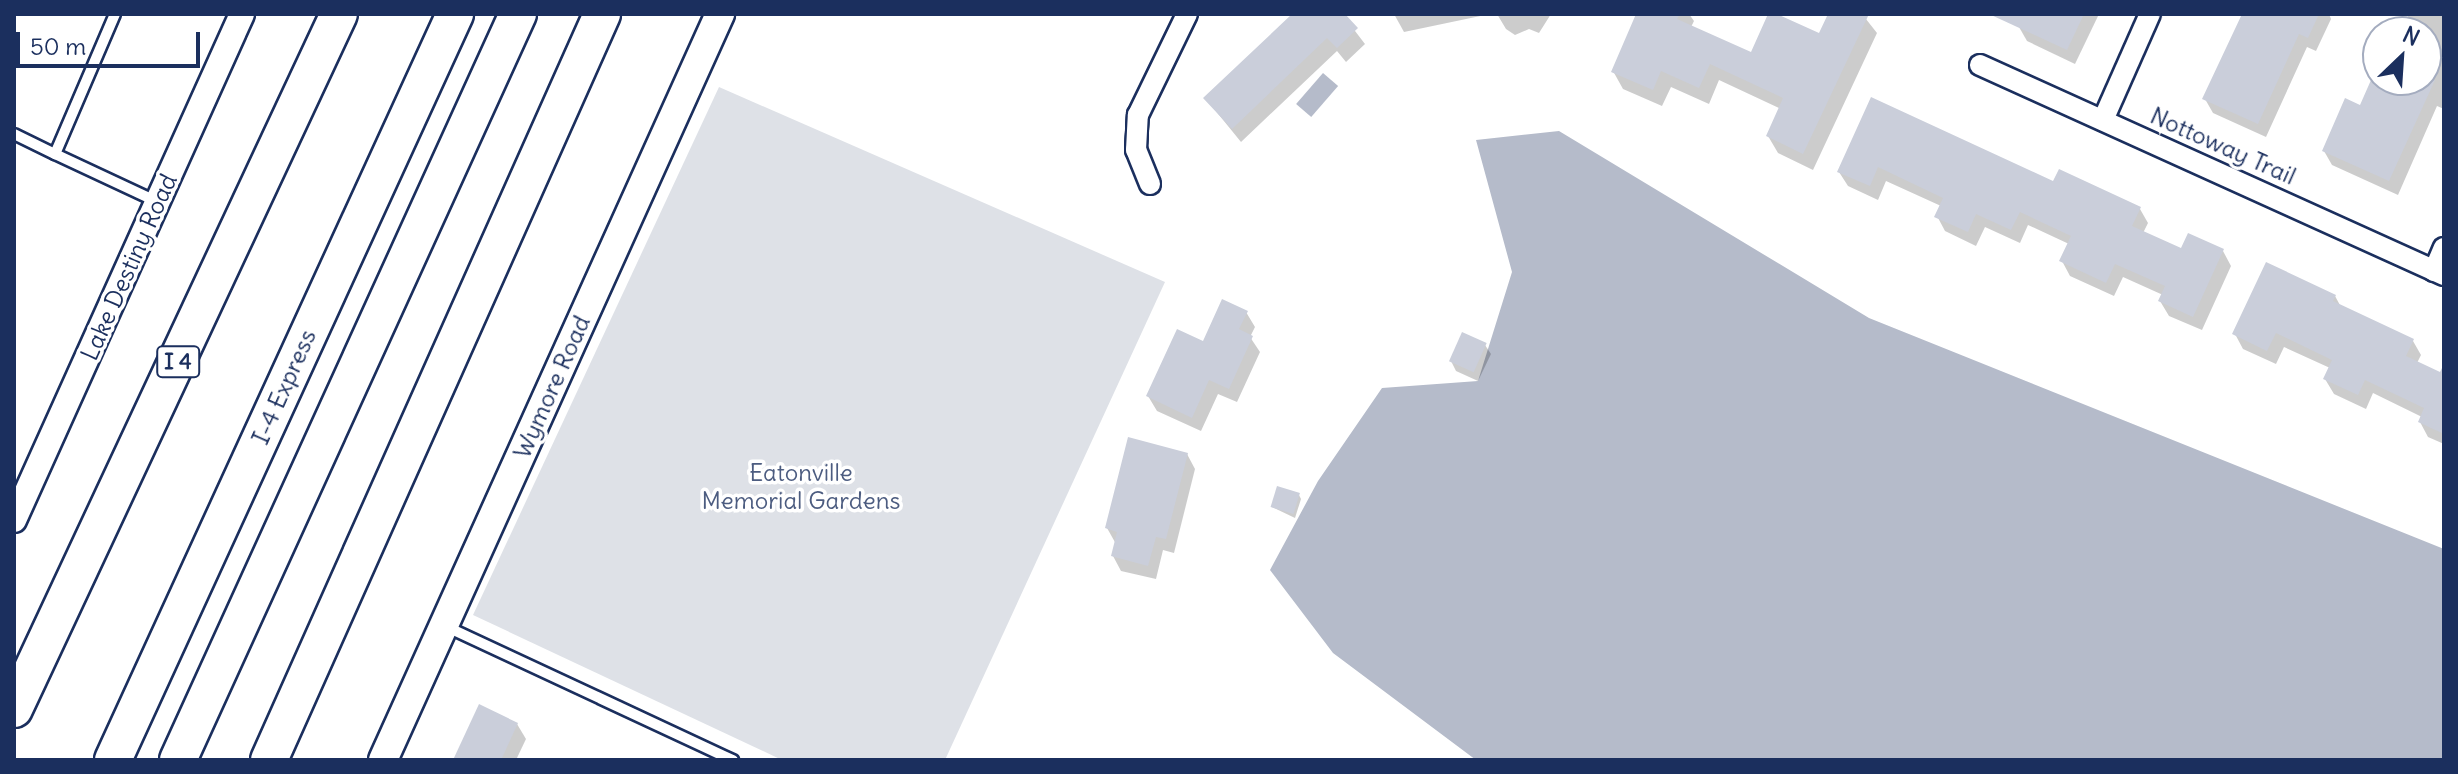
<!DOCTYPE html>
<style>
body{margin:0}
#map{position:relative;width:2458px;height:774px;overflow:hidden;background:#fff;font-family:Delius,sans-serif}
div>[style]{position:absolute}
.green>*{inset:0;background:#dee1e7}
.water>*{inset:0;background:#b5bbca;transform-origin:0 0}
.shadow>*{inset:0;background:#0003}
.building>*{inset:0;background:#caceda;transform-origin:0 0}
.roads{filter:drop-shadow(2px 0 #1b2f5e) drop-shadow(-2px 0 #1b2f5e) drop-shadow(0 2px #1b2f5e) drop-shadow(0 -2px #1b2f5e)}
.service>*{height:10px;margin:-5px;padding:0 5px;transform-origin:5px;border-radius:5px;background:#fff}
.minor>*{height:20px;margin:-10px;padding:0 10px;transform-origin:10px;border-radius:10px;background:#fff}
.tertiary>*{height:24px;margin:-12px;padding:0 12px;transform-origin:12px;border-radius:12px;background:#fff}
.secondary>*{height:28px;margin:-14px;padding:0 14px;transform-origin:14px;border-radius:14px;background:#fff}
.motorway>*{height:36px;margin:-18px;padding:0 18px;transform-origin:18px;border-radius:18px;background:#fff}
span{translate:-50% -50%;white-space:nowrap;text-align:center;line-height:1.15;-webkit-text-stroke:7px #fff;paint-order:stroke}
.shield-label span{padding:2px 6px;background:#fff;border:2px solid;border-radius:6px;-webkit-text-stroke-width:0}
.shield-label{font-size:22px;color:#1b2f5e;font-weight:700}
.street-label{font-size:24px;color:#1b2f5e}
.park-label{font-size:24px;color:#4c5c80}
.frame{position:absolute;inset:0;border:16px solid #1b2f5e;pointer-events:none}
.north{position:absolute;left:2362px;top:16px;width:80px;height:80px;box-sizing:border-box;background:#fff;border:2px solid #a4acbf;border-radius:50%;rotate:25deg;font-size:22px;font-weight:700;line-height:32px;text-align:center;color:#1b2f5e}
.north::after{content:'';display:block;margin:auto;width:28px;height:36px;background:#1b2f5e;clip-path:polygon(50% 0,100% 100%,50% 72%,0 100%)}
.scale{position:absolute;left:16px;top:32px;width:184px;height:36px;box-sizing:border-box;border:4px solid #1b2f5e;border-top:0;padding-left:10px;font-size:24px;line-height:28px;white-space:nowrap;color:#1b2f5e;-webkit-text-stroke:6px #fff;paint-order:stroke}
</style>
<div id="map">
<div class="green">
<div style="clip-path:polygon(719px 87px,1165px 282px,945px 760px,782px 760px,473px 615px)"></div>
</div>
<div class="water">
<div style="left:1323px;top:73px;width:20px;height:41px;rotate:41deg"></div>
<div style="clip-path:polygon(1559px 131px,1869px 318px,2444px 549px,2444px 760px,1476px 760px,1333px 653px,1270px 570px,1318px 481px,1382px 388px,1478px 381px,1512px 272px,1476px 140px)"></div>
</div>
<div class="shadow">
<div style="clip-path:polygon(1295px 14px,1342px 14px,1365px 44px,1346px 62px,1337px 51px,1241px 142px,1206px 99px)"></div>
<div style="clip-path:polygon(1394px 14px,1490px 14px,1404px 32px)"></div>
<div style="clip-path:polygon(1497px 14px,1551px 14px,1539px 33px,1529px 29px,1515px 35px,1506px 29px)"></div>
<div style="clip-path:polygon(1639px 14px,1689px 14px,1694px 21px,1691px 27px,1752px 55px,1771px 14px,1820px 36px,1830px 14px,1862px 14px,1877px 33px,1813px 170px,1778px 153px,1768px 136px,1781px 109px,1719px 80px,1709px 104px,1671px 87px,1662px 106px,1623px 89px,1613px 71px)"></div>
<div style="clip-path:polygon(2025px 14px,2099px 14px,2075px 64px,2027px 41px,2019px 27px)"></div>
<div style="clip-path:polygon(2244px 14px,2329px 14px,2331px 19px,2316px 51px,2307px 47px,2266px 137px,2213px 113px,2205px 99px)"></div>
<div style="clip-path:polygon(2409px 14px,2444px 14px,2444px 109px,2437px 106px,2398px 195px,2332px 165px,2324px 151px,2361px 107px,2397px 80px,2426px 80px,2426px 32px,2411px 32px,2406px 22px)"></div>
<div style="clip-path:polygon(1872px 99px,2054px 184px,2140px 209px,2148px 223px,2143px 233px,2182px 250px,2223px 251px,2231px 266px,2202px 330px,2169px 316px,2160px 301px,2163px 295px,2123px 277px,2114px 296px,2070px 276px,2062px 261px,2069px 244px,2028px 225px,2020px 243px,1985px 227px,1976px 246px,1945px 231px,1937px 216px,1941px 206px,1886px 181px,1878px 200px,1848px 186px,1839px 172px)"></div>
<div style="clip-path:polygon(2335px 296px,2341px 307px,2413px 341px,2421px 355px,2417px 363px,2441px 375px,2444px 369px,2444px 444px,2428px 437px,2420px 422px,2422px 417px,2373px 393px,2366px 409px,2334px 394px,2325px 379px,2330px 368px,2284px 347px,2276px 364px,2243px 349px,2235px 334px)"></div>
<div style="clip-path:polygon(1246px 312px,1255px 327px,1250px 337px,1260px 352px,1237px 402px,1218px 394px,1201px 431px,1157px 411px,1148px 396px,1204px 344px)"></div>
<div style="clip-path:polygon(1485px 345px,1491px 354px,1478px 381px,1456px 371px,1451px 361px)"></div>
<div style="clip-path:polygon(1187px 454px,1195px 469px,1174px 553px,1163px 550px,1156px 579px,1121px 571px,1113px 556px,1116px 544px,1107px 528px)"></div>
<div style="clip-path:polygon(1299px 495px,1301px 499px,1295px 518px,1272px 507px)"></div>
<div style="clip-path:polygon(517px 724px,526px 739px,516px 760px,456px 760px)"></div>
</div>
<div class="building">
<div style="clip-path:polygon(1292px 14px,1345px 14px,1358px 28px,1337px 48px,1327px 38px,1232px 129px,1203px 98px)"></div>
<div style="clip-path:polygon(1636px 14px,1680px 14px,1677px 19px,1751px 52px,1768px 14px,1777px 14px,1819px 33px,1828px 14px,1869px 14px,1803px 154px,1766px 136px,1783px 98px,1710px 64px,1699px 88px,1661px 71px,1653px 90px,1611px 72px)"></div>
<div style="clip-path:polygon(1989px 14px,2084px 14px,2067px 50px)"></div>
<div style="clip-path:polygon(2242px 14px,2319px 14px,2308px 38px,2299px 34px,2258px 124px,2202px 99px)"></div>
<div style="clip-path:polygon(2371px 80px,2435px 80px,2389px 181px,2322px 151px,2345px 98px,2360px 105px)"></div>
<div style="clip-path:polygon(1871px 97px,2053px 181px,2059px 169px,2141px 207px,2132px 226px,2181px 248px,2188px 233px,2224px 249px,2193px 317px,2158px 301px,2165px 286px,2115px 264px,2106px 283px,2059px 261px,2071px 236px,2020px 212px,2011px 230px,1976px 214px,1968px 232px,1934px 217px,1943px 198px,1878px 167px,1870px 186px,1837px 172px)"></div>
<div style="clip-path:polygon(2266px 262px,2336px 295px,2333px 301px,2414px 339px,2406px 356px,2440px 372px,2444px 364px,2444px 434px,2418px 422px,2424px 408px,2365px 380px,2358px 395px,2323px 379px,2332px 360px,2276px 333px,2267px 351px,2232px 334px)"></div>
<div style="clip-path:polygon(1222px 299px,1248px 311px,1239px 329px,1253px 336px,1229px 389px,1209px 380px,1192px 418px,1146px 396px,1177px 329px,1203px 341px)"></div>
<div style="left:1462px;top:332px;width:27px;height:32px;rotate:24deg"></div>
<div style="clip-path:polygon(1128px 437px,1188px 453px,1166px 539px,1156px 537px,1148px 566px,1111px 556px,1117px 532px,1105px 528px)"></div>
<div style="left:1277px;top:486px;width:24px;height:22px;rotate:17deg"></div>
<div style="clip-path:polygon(479px 704px,518px 723px,501px 760px,453px 760px)"></div>
</div>
<div class="roads">
<div class="service">
<div style="left:115px;top:14px;width:152px;rotate:113.2deg"></div>
<div style="left:55px;top:154px;width:111px;rotate:25deg"></div>
<div style="left:14px;top:134px;width:46px;rotate:26deg"></div>
<div style="left:445px;top:626px;width:318px;rotate:25deg"></div>
</div>
<div class="minor">
<div style="left:1980px;top:65px;width:509px;rotate:24.35deg"></div>
<div style="left:2103px;top:120px;width:116px;rotate:-66.1deg"></div>
<div style="left:1150px;top:184px;width:37px;rotate:-112deg"></div>
<div style="left:1136px;top:150px;width:35px;rotate:-87deg"></div>
<div style="left:1138px;top:115px;width:112px;rotate:-64.1deg"></div>
<div style="left:2434px;top:271px;width:25px;rotate:-67deg"></div>
</div>
<div class="tertiary">
<div style="left:14px;top:520px;width:555px;rotate:-65.74deg"></div>
</div>
<div class="secondary">
<div style="left:383px;top:760px;width:819px;rotate:-65.69deg"></div>
</div>
<div class="motorway">
<div style="left:14px;top:709px;width:767px;rotate:-64.94deg"></div>
<div style="left:113px;top:760px;width:821px;rotate:-65.37deg"></div>
<div style="left:178px;top:760px;width:820px;rotate:-65.5deg"></div>
<div style="left:269px;top:760px;width:817px;rotate:-65.94deg"></div>
</div>
</div>
<div class="shield-label">
<span style="left:178px;top:362px">I 4</span>
</div>
<div class="street-label">
<span style="left:2223px;top:146px;rotate:24deg">Nottoway Trail</span>
<span style="left:129px;top:267px;rotate:-66deg">Lake Destiny Road</span>
<span style="left:284px;top:387px;rotate:-66deg">I-4 Express</span>
<span style="left:552px;top:387px;rotate:-66deg">Wymore Road</span>
</div>
<div class="park-label">
<span style="left:801px;top:487px">Eatonville<br>Memorial Gardens</span>
</div>
<div class="frame"></div>
<div class="north">N</div>
<div class="scale">50 m</div>
</div>
